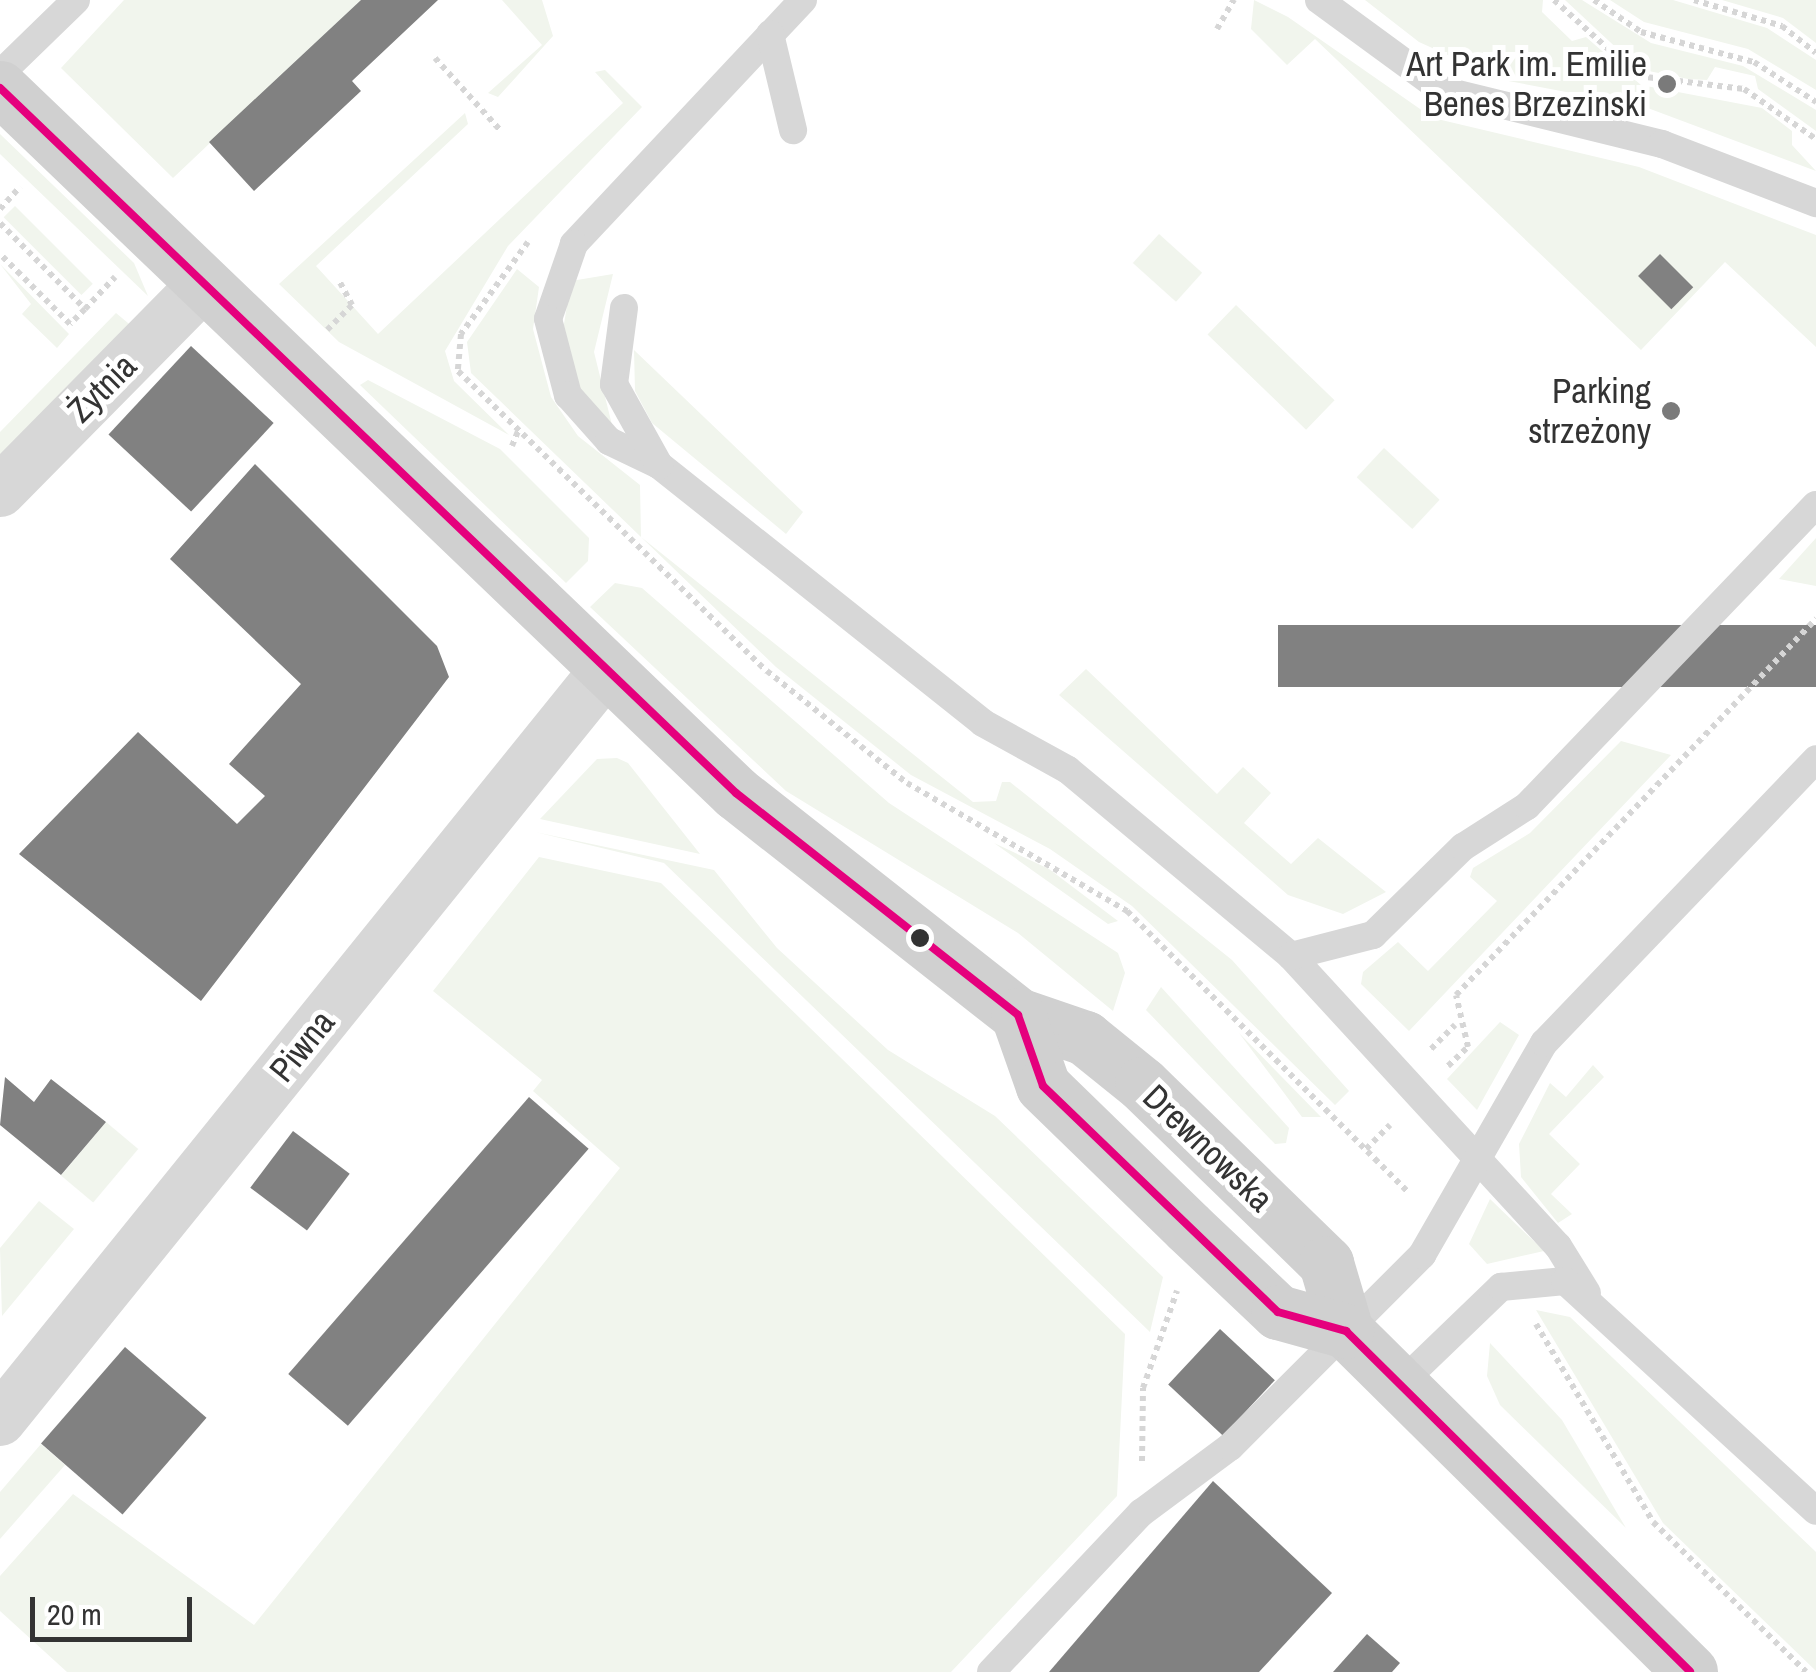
<!DOCTYPE html>
<meta charset="utf-8">
<style>
body{margin:0}
#map{position:relative;width:1816px;height:1672px;overflow:hidden;background:#fff;font-family:"Archivo Narrow",sans-serif}
div>[style]{position:absolute}
.green>*{inset:0;background:#f1f5ed;transform-origin:0 0}
.building>*{inset:0;background:#818181;transform-origin:0 0}
.path>*{height:6px;margin-top:-3px;transform-origin:0;background:repeating-linear-gradient(90deg,#d6d6d6 0 5px,transparent 0 10px)}
.service>*{height:28px;margin:-14px;padding:0 14px;transform-origin:14px;border-radius:14px;background:#d7d7d7}
.minor>*{height:52px;margin:-26px;padding:0 26px;transform-origin:26px;border-radius:26px;background:#d7d7d7}
.secondary>*{height:55px;margin:-27.5px;padding:0 27.5px;transform-origin:27.5px;border-radius:27.5px;background:#d0d0d0}
.bus-1>*{height:8px;margin:-4px;padding:0 4px;transform-origin:4px;border-radius:4px;background:#e5007d}
.dots>*{width:28px;height:28px;translate:-50% -50%;box-sizing:border-box;border:5px solid #fff;border-radius:50%}
span{translate:-50% -50%;white-space:nowrap;text-align:center;line-height:1.15;-webkit-text-stroke:10px #fff;paint-order:stroke}
.poi-label{font-size:35px;color:#333}
.right{translate:-100% -50%;text-align:right}
.street-label{font-size:35px;color:#333}
.scale{position:absolute;left:30px;top:1597px;width:162px;height:45px;box-sizing:border-box;border:5px solid #333;border-top:0;padding-left:12px;font-size:30px;line-height:35px;white-space:nowrap;color:#333;-webkit-text-stroke:8px #fff;paint-order:stroke}
</style>
<div id="map">
<div class="green">
<div style="clip-path:polygon(124px 0,361px 0,173px 178px,61px 68px)"></div>
<div style="clip-path:polygon(502px 0,542px 0,553px 36px,498px 97px,488px 93px,542px 45px)"></div>
<div style="clip-path:polygon(1254px 0,1288px 17px,1433px 118px,1639px 167px,1816px 235px,1816px 347px,1725px 262px,1641px 350px,1315px 39px,1287px 65px,1251px 29px)"></div>
<div style="clip-path:polygon(1365px 0,1543px 0,1542px 12px,1572px 41px,1586px 37px,1641px 85px,1762px 108px,1792px 131px,1792px 145px,1816px 171px,1645px 107px,1503px 80px,1419px 42px)"></div>
<div style="clip-path:polygon(1565px 0,1582px 0,1651px 43px,1743px 66px,1816px 110px,1816px 131px,1758px 89px,1755px 76px,1715px 67px,1707px 80px,1688px 79px,1639px 69px)"></div>
<div style="clip-path:polygon(1610px 0,1673px 0,1767px 28px,1816px 60px,1816px 90px,1748px 49px,1644px 22px)"></div>
<div style="clip-path:polygon(1722px 0,1816px 0,1816px 43px,1783px 18px)"></div>
<div style="clip-path:polygon(605px 70px,642px 107px,508px 246px,445px 351px,454px 381px,509px 435px,339px 342px,279px 284px,465px 113px,468px 124px,316px 266px,378px 334px,623px 103px,595px 72px)"></div>
<div style="clip-path:polygon(0 134px,134px 263px,148px 296px,0 154px)"></div>
<div style="left:15px;top:206px;width:110px;height:16px;rotate:45deg"></div>
<div style="left:1159px;top:234px;width:58px;height:39px;rotate:42deg"></div>
<div style="clip-path:polygon(0 264px,69px 334px,57px 348px,22px 314px,31px 304px)"></div>
<div style="clip-path:polygon(517px 269px,539px 287px,533px 329px,551px 397px,578px 436px,640px 485px,641px 537px,973px 802px,996px 801px,1002px 782px,1010px 782px,1232px 960px,1349px 1091px,1335px 1105px,1132px 906px,1050px 849px,911px 775px,776px 667px,641px 537px,471px 373px,467px 342px)"></div>
<div style="clip-path:polygon(613px 274px,594px 352px,612px 425px,581px 391px,563px 330px,571px 281px)"></div>
<div style="left:1236px;top:305px;width:137px;height:41px;rotate:44deg"></div>
<div style="clip-path:polygon(116px 313px,134px 328px,0 464px,0 432px)"></div>
<div style="clip-path:polygon(634px 350px,803px 512px,786px 534px,652px 423px,635px 391px)"></div>
<div style="clip-path:polygon(368px 380px,500px 449px,589px 538px,588px 561px,566px 583px,360px 385px)"></div>
<div style="left:1384px;top:448px;width:76px;height:40px;rotate:43deg"></div>
<div style="clip-path:polygon(1816px 538px,1816px 586px,1779px 579px)"></div>
<div style="clip-path:polygon(615px 583px,642px 588px,889px 803px,1118px 953px,1125px 973px,1113px 1011px,1018px 933px,786px 791px,590px 607px)"></div>
<div style="clip-path:polygon(1713px 647px,1768px 656px,1740px 687px,1690px 680px,1686px 672px)"></div>
<div style="clip-path:polygon(1086px 669px,1217px 794px,1243px 767px,1271px 793px,1244px 823px,1291px 864px,1318px 838px,1386px 892px,1343px 914px,1288px 895px,1059px 695px)"></div>
<div style="clip-path:polygon(1621px 741px,1671px 755px,1409px 1031px,1361px 984px,1363px 972px,1398px 942px,1428px 971px,1497px 901px,1470px 877px,1473px 868px,1530px 833px)"></div>
<div style="clip-path:polygon(617px 758px,628px 763px,700px 854px,540px 819px,597px 759px)"></div>
<div style="clip-path:polygon(535px 832px,714px 870px,777px 948px,888px 1050px,995px 1116px,1163px 1277px,1150px 1332px,664px 863px)"></div>
<div style="clip-path:polygon(994px 843px,1049px 869px,1118px 921px,1108px 924px)"></div>
<div style="clip-path:polygon(539px 857px,661px 883px,1125px 1334px,1117px 1496px,951px 1672px,67px 1672px,0 1611px,0 1576px,73px 1494px,254px 1625px,620px 1168px,533px 1091px,542px 1080px,433px 991px)"></div>
<div style="clip-path:polygon(1161px 987px,1289px 1128px,1286px 1143px,1275px 1144px,1146px 1010px)"></div>
<div style="clip-path:polygon(1500px 1022px,1519px 1035px,1477px 1110px,1447px 1079px)"></div>
<div style="clip-path:polygon(1239px 1033px,1321px 1117px,1302px 1117px)"></div>
<div style="clip-path:polygon(1593px 1065px,1604px 1077px,1549px 1134px,1580px 1164px,1551px 1194px,1572px 1214px,1558px 1223px,1521px 1177px,1519px 1144px,1550px 1083px,1566px 1097px)"></div>
<div style="left:106px;top:1122px;width:42px;height:70px;rotate:40deg"></div>
<div style="clip-path:polygon(1490px 1199px,1544px 1251px,1487px 1264px,1469px 1244px)"></div>
<div style="clip-path:polygon(39px 1201px,74px 1229px,2px 1316px,0 1248px)"></div>
<div style="clip-path:polygon(1536px 1310px,1570px 1317px,1816px 1552px,1816px 1671px,1663px 1523px)"></div>
<div style="clip-path:polygon(1490px 1343px,1562px 1420px,1626px 1528px,1500px 1405px,1487px 1376px)"></div>
<div style="clip-path:polygon(41px 1444px,65px 1465px,0 1539px,0 1492px)"></div>
</div>
<div class="building">
<div style="clip-path:polygon(361px 0,438px 0,352px 81px,361px 91px,254px 191px,209px 142px)"></div>
<div style="left:1660px;top:254px;width:47px;height:31px;rotate:45deg"></div>
<div style="left:191px;top:346px;width:113px;height:121px;rotate:43deg"></div>
<div style="clip-path:polygon(255px 464px,437px 646px,449px 677px,201px 1001px,19px 854px,138px 732px,237px 824px,265px 796px,229px 764px,301px 684px,170px 559px)"></div>
<div style="left:1816px;top:625px;width:62px;height:538px;rotate:90deg"></div>
<div style="clip-path:polygon(5px 1077px,34px 1102px,51px 1079px,106px 1122px,61px 1175px,0 1125px)"></div>
<div style="left:529px;top:1097px;width:79px;height:367px;rotate:41deg"></div>
<div style="left:293px;top:1131px;width:71px;height:71px;rotate:37deg"></div>
<div style="left:1220px;top:1329px;width:75px;height:76px;rotate:43deg"></div>
<div style="left:125px;top:1347px;width:108px;height:128px;rotate:41deg"></div>
<div style="clip-path:polygon(1213px 1481px,1332px 1593px,1259px 1672px,1049px 1672px)"></div>
<div style="clip-path:polygon(1367px 1634px,1400px 1663px,1392px 1672px,1333px 1672px)"></div>
</div>
<div class="path">
<div style="left:1554px;top:0;width:113px;rotate:42.1deg"></div>
<div style="left:1638px;top:76px;width:107px;rotate:7deg"></div>
<div style="left:1744px;top:89px;width:88px;rotate:34.8deg"></div>
<div style="left:1594px;top:0;width:57px;rotate:34.2deg"></div>
<div style="left:1641px;top:32px;width:117px;rotate:14.9deg"></div>
<div style="left:1754px;top:62px;width:74px;rotate:32.8deg"></div>
<div style="left:1694px;top:0;width:92px;rotate:16.5deg"></div>
<div style="left:1782px;top:26px;width:43px;rotate:38.5deg"></div>
<div style="left:1217px;top:29px;width:34px;rotate:-60deg"></div>
<div style="left:435px;top:58px;width:98px;rotate:47.9deg"></div>
<div style="left:0;top:209px;width:30px;rotate:-48deg"></div>
<div style="left:0;top:223px;width:121px;rotate:45.3deg"></div>
<div style="left:85px;top:309px;width:21px;rotate:135deg"></div>
<div style="left:70px;top:324px;width:99px;rotate:-135deg"></div>
<div style="left:528px;top:242px;width:114px;rotate:126.1deg"></div>
<div style="left:461px;top:334px;width:37px;rotate:95deg"></div>
<div style="left:458px;top:371px;width:431px;rotate:44.2deg"></div>
<div style="left:767px;top:671px;width:179px;rotate:38.7deg"></div>
<div style="left:907px;top:783px;width:255px;rotate:30.2deg"></div>
<div style="left:1127px;top:911px;width:399px;rotate:45deg"></div>
<div style="left:85px;top:309px;width:44px;rotate:-46.8deg"></div>
<div style="left:327px;top:330px;width:35px;rotate:-45deg"></div>
<div style="left:352px;top:305px;width:27px;rotate:-118deg"></div>
<div style="left:512px;top:446px;width:16px;rotate:-68deg"></div>
<div style="left:1431px;top:1049px;width:34px;rotate:-45deg"></div>
<div style="left:1448px;top:1066px;width:28px;rotate:-44deg"></div>
<div style="left:1468px;top:1047px;width:53px;rotate:-103deg"></div>
<div style="left:1456px;top:995px;width:521px;rotate:-46.25deg"></div>
<div style="left:1366px;top:1149px;width:34px;rotate:-45deg"></div>
<div style="left:1536px;top:1324px;width:230px;rotate:59.4deg"></div>
<div style="left:1653px;top:1522px;width:214px;rotate:44.4deg"></div>
<div style="left:1142px;top:1461px;width:73px;rotate:-89.2deg"></div>
<div style="left:1143px;top:1388px;width:103px;rotate:-70.7deg"></div>
</div>
<div class="service">
<div style="left:803px;top:0;width:335px;rotate:133.2deg"></div>
<div style="left:574px;top:244px;width:79px;rotate:109.1deg"></div>
<div style="left:548px;top:319px;width:79px;rotate:75.3deg"></div>
<div style="left:568px;top:395px;width:62px;rotate:48.3deg"></div>
<div style="left:609px;top:441px;width:55px;rotate:25.6deg"></div>
<div style="left:659px;top:465px;width:414px;rotate:38.5deg"></div>
<div style="left:983px;top:723px;width:97px;rotate:28.9deg"></div>
<div style="left:1068px;top:770px;width:290px;rotate:39.8deg"></div>
<div style="left:1291px;top:956px;width:394px;rotate:47.4deg"></div>
<div style="left:1558px;top:1246px;width:55px;rotate:58.3deg"></div>
<div style="left:1319px;top:0;width:152px;rotate:36.2deg"></div>
<div style="left:1442px;top:90px;width:227px;rotate:13.8deg"></div>
<div style="left:1662px;top:144px;width:165px;rotate:21deg"></div>
<div style="left:770px;top:34px;width:99px;rotate:76.5deg"></div>
<div style="left:0;top:74px;width:106px;rotate:-44.2deg"></div>
<div style="left:624px;top:308px;width:77px;rotate:97.5deg"></div>
<div style="left:614px;top:384px;width:93px;rotate:60.9deg"></div>
<div style="left:1291px;top:956px;width:85px;rotate:-14.4deg"></div>
<div style="left:1373px;top:935px;width:126px;rotate:-44.4deg"></div>
<div style="left:1463px;top:847px;width:76px;rotate:-32.6deg"></div>
<div style="left:1527px;top:806px;width:417px;rotate:-46.2deg"></div>
<div style="left:1398px;top:1386px;width:143px;rotate:-43.9deg"></div>
<div style="left:1501px;top:1287px;width:64px;rotate:-5.4deg"></div>
<div style="left:1565px;top:1281px;width:340px;rotate:42.5deg"></div>
<div style="left:991px;top:1672px;width:219px;rotate:-46.7deg"></div>
<div style="left:1141px;top:1513px;width:111px;rotate:-36.6deg"></div>
<div style="left:1230px;top:1447px;width:272px;rotate:-45deg"></div>
<div style="left:1422px;top:1255px;width:245px;rotate:-60.1deg"></div>
<div style="left:1544px;top:1043px;width:393px;rotate:-46.2deg"></div>
</div>
<div class="minor">
<div style="left:0;top:491px;width:289px;rotate:-45.4deg"></div>
<div style="left:0;top:1420px;width:963px;rotate:-51.07deg"></div>
</div>
<div class="secondary">
<div style="left:0;top:88px;width:1019px;rotate:43.77deg"></div>
<div style="left:736px;top:793px;width:359px;rotate:38.2deg"></div>
<div style="left:1018px;top:1015px;width:71px;rotate:18.9deg"></div>
<div style="left:1085px;top:1038px;width:73px;rotate:38.9deg"></div>
<div style="left:1142px;top:1084px;width:257px;rotate:44.2deg"></div>
<div style="left:1326px;top:1263px;width:71px;rotate:73.6deg"></div>
<div style="left:1346px;top:1331px;width:484px;rotate:44.7deg"></div>
<div style="left:1018px;top:1015px;width:75px;rotate:70.6deg"></div>
<div style="left:1043px;top:1086px;width:202px;rotate:44.2deg"></div>
<div style="left:1188px;top:1227px;width:124px;rotate:43.4deg"></div>
<div style="left:1278px;top:1312px;width:71px;rotate:15.6deg"></div>
</div>
<div class="bus-1">
<div style="left:0;top:88px;width:1019px;rotate:43.77deg"></div>
<div style="left:736px;top:793px;width:359px;rotate:38.2deg"></div>
<div style="left:1018px;top:1015px;width:75px;rotate:70.6deg"></div>
<div style="left:1043px;top:1086px;width:326px;rotate:43.9deg"></div>
<div style="left:1278px;top:1312px;width:71px;rotate:15.6deg"></div>
<div style="left:1346px;top:1331px;width:484px;rotate:44.7deg"></div>
</div>
<div class="dots">
<div style="left:1667px;top:84px;background:#7a7a7a"></div>
<div style="left:1671px;top:411px;background:#7a7a7a"></div>
<div style="left:920px;top:938px;background:#333"></div>
</div>
<div class="poi-label">
<span class="right" style="left:1647px;top:84px">Art Park im. Emilie<br>Benes Brzezinski</span>
<span class="right" style="left:1651px;top:411px">Parking<br>strzeżony</span>
</div>
<div class="street-label">
<span style="left:102px;top:388px;rotate:-45deg">Żytnia</span>
<span style="left:302px;top:1046px;rotate:-51deg">Piwna</span>
<span style="left:1208px;top:1148px;rotate:44deg">Drewnowska</span>
</div>
<div class="scale">20 m</div>
</div>
